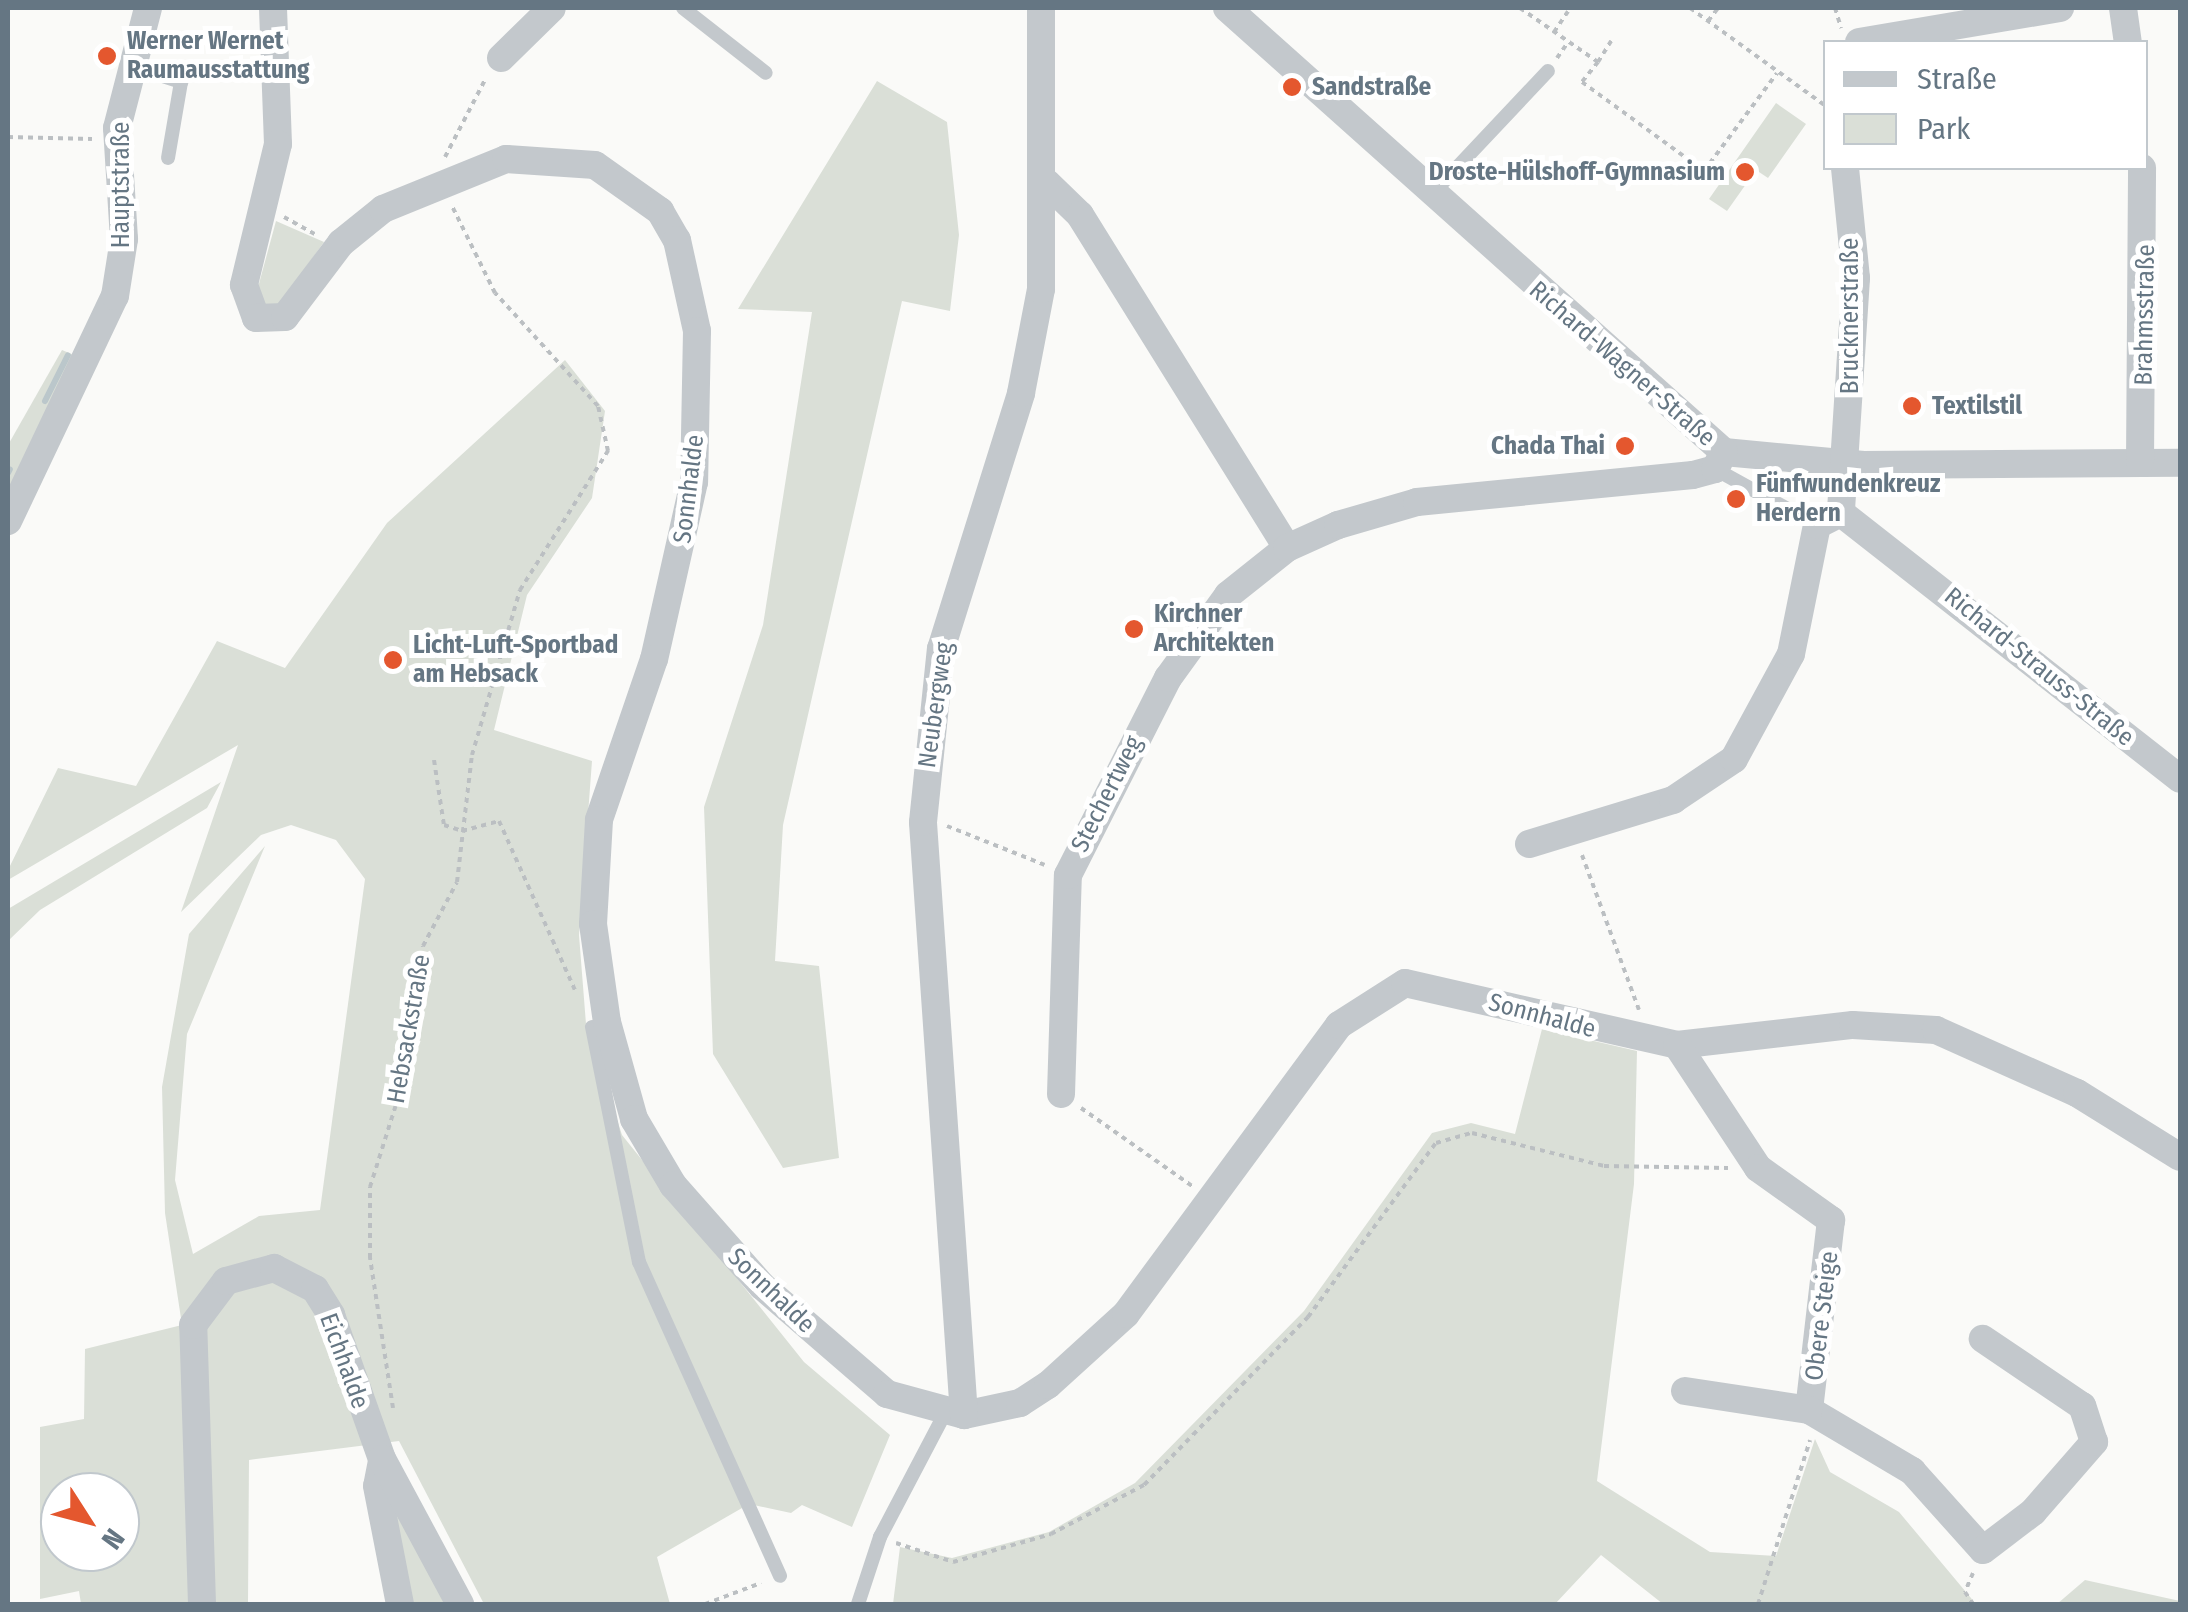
<!DOCTYPE html>
<meta charset="utf-8">
<style>
body{margin:0}
#map{position:relative;width:2188px;height:1612px;overflow:hidden;background:#fafaf8;font-family:"Fira Sans Condensed",sans-serif}
div>[style]{position:absolute}
.green>*{inset:0;background:#dadfd7}
.stream>*{height:6px;margin:-3px;padding:0 3px;transform-origin:3px;border-radius:3px;background:#bbc7cb}
.path>*{height:4px;margin-top:-2px;transform-origin:0;background:repeating-linear-gradient(90deg,#bbbfc2 0 5px,transparent 0 10px)}
.service>*{height:14px;margin:-7px;padding:0 7px;transform-origin:7px;border-radius:7px;background:#c3c8cc}
.minor>*{height:28px;margin:-14px;padding:0 14px;transform-origin:14px;border-radius:14px;background:#c3c8cc}
.dots>*{width:28px;height:28px;translate:-50% -50%;box-sizing:border-box;border:5px solid #fff;border-radius:50%}
span{translate:-50% -50%;white-space:nowrap;text-align:center;line-height:1.15;-webkit-text-stroke:10px #fff;paint-order:stroke}
.poi-label{font-size:25px;color:#657683;font-weight:700}
.left{translate:0 -50%;text-align:left}
.right{translate:-100% -50%;text-align:right}
.street-label{font-size:25px;color:#657683}
.frame{position:absolute;inset:0;border:10px solid #657683;pointer-events:none}
.legend{position:absolute;left:1823px;top:40px;width:325px;height:130px;box-sizing:border-box;background:#fff;border:2px solid #c1c8cd;margin:0;padding:12px 18px;list-style:none;font-size:30px;color:#657683}
.legend li{display:flex;align-items:center;gap:20px;height:50px}
.legend b{width:50px;border:2px solid #c1c8cd}
.north{position:absolute;left:40px;top:1472px;width:100px;height:100px;box-sizing:border-box;background:#fff;border:2px solid #c1c8cd;border-radius:50%;rotate:126deg;font-size:28px;font-weight:700;line-height:40px;text-align:center;color:#657683}
.north::after{content:'';display:block;margin:auto;width:35px;height:45px;background:#e4572e;clip-path:polygon(50% 0,100% 100%,50% 72%,0 100%)}
</style>
<div id="map">
<div class="green">
<div style="clip-path:polygon(877px 81px,947px 122px,959px 235px,950px 311px,902px 301px,783px 825px,775px 961px,819px 966px,839px 1158px,783px 1168px,713px 1054px,704px 807px,763px 625px,812px 312px,738px 309px)"></div>
<div style="clip-path:polygon(1776px 103px,1806px 124px,1768px 178px,1756px 170px,1727px 211px,1709px 199px)"></div>
<div style="clip-path:polygon(276px 221px,324px 242px,278px 307px,262px 308px,257px 291px)"></div>
<div style="clip-path:polygon(62px 350px,81px 358px,8px 513px,8px 445px)"></div>
<div style="clip-path:polygon(evenodd,565px 360px,605px 411px,592px 498px,527px 595px,494px 730px,592px 761px,579px 935px,586px 1024px,622px 1135px,804px 1362px,890px 1435px,852px 1527px,802px 1505px,791px 1513px,749px 1504px,657px 1557px,670px 1604px,484px 1604px,399px 1441px,249px 1460px,248px 1604px,81px 1604px,79px 1591px,40px 1599px,40px 1427px,84px 1419px,85px 1349px,182px 1325px,165px 1213px,162px 1087px,189px 934px,265px 846px,187px 1034px,175px 1180px,193px 1254px,259px 1216px,320px 1210px,365px 879px,336px 840px,291px 825px,261px 835px,181px 912px,238px 745px,8px 880px,8px 870px,58px 768px,136px 786px,217px 641px,285px 668px,387px 523px,565px 360px,60px 1492px,120px 1492px,120px 1552px,60px 1552px,60px 1492px)"></div>
<div style="clip-path:polygon(221px 782px,207px 808px,40px 910px,8px 941px,8px 909px)"></div>
<div style="clip-path:polygon(1542px 1029px,1637px 1051px,1634px 1184px,1597px 1481px,1710px 1552px,1776px 1556px,1815px 1439px,1830px 1472px,1899px 1512px,1976px 1604px,1663px 1604px,1601px 1555px,1555px 1604px,893px 1604px,900px 1547px,952px 1558px,1049px 1532px,1135px 1483px,1304px 1311px,1432px 1133px,1471px 1123px,1515px 1134px)"></div>
<div style="clip-path:polygon(388px 1494px,447px 1604px,406px 1604px)"></div>
<div style="clip-path:polygon(2085px 1580px,2180px 1601px,2180px 1604px,2057px 1604px)"></div>
</div>
<div class="stream">
<div style="left:45px;top:401px;width:51px;rotate:-63.4deg"></div>
<div style="left:8px;top:473px;width:4px;rotate:-63deg"></div>
</div>
<div class="path">
<div style="left:1520px;top:8px;width:95px;rotate:34.7deg"></div>
<div style="left:1598px;top:62px;width:26px;rotate:129deg"></div>
<div style="left:1582px;top:82px;width:151px;rotate:36.1deg"></div>
<div style="left:1704px;top:171px;width:122px;rotate:-53.3deg"></div>
<div style="left:1690px;top:8px;width:168px;rotate:35.8deg"></div>
<div style="left:1835px;top:8px;width:21px;rotate:73deg"></div>
<div style="left:1708px;top:21px;width:16px;rotate:-52deg"></div>
<div style="left:1554px;top:32px;width:25px;rotate:-56deg"></div>
<div style="left:1557px;top:58px;width:19px;rotate:-55deg"></div>
<div style="left:1598px;top:62px;width:25px;rotate:-58deg"></div>
<div style="left:8px;top:137px;width:84px;rotate:1.4deg"></div>
<div style="left:445px;top:157px;width:89px;rotate:-62.6deg"></div>
<div style="left:284px;top:217px;width:35px;rotate:29deg"></div>
<div style="left:434px;top:760px;width:66px;rotate:81.3deg"></div>
<div style="left:444px;top:825px;width:19px;rotate:18deg"></div>
<div style="left:462px;top:831px;width:38px;rotate:-15deg"></div>
<div style="left:499px;top:821px;width:185px;rotate:65.8deg"></div>
<div style="left:947px;top:826px;width:105px;rotate:21.7deg"></div>
<div style="left:1582px;top:855px;width:165px;rotate:69.8deg"></div>
<div style="left:1081px;top:1108px;width:136px;rotate:35.1deg"></div>
<div style="left:393px;top:1408px;width:152px;rotate:-98.7deg"></div>
<div style="left:370px;top:1258px;width:71px;rotate:-90deg"></div>
<div style="left:370px;top:1187px;width:116px;rotate:-72.5deg"></div>
<div style="left:405px;top:1076px;width:131px;rotate:-82.1deg"></div>
<div style="left:423px;top:946px;width:72px;rotate:-62deg"></div>
<div style="left:457px;top:882px;width:128px;rotate:-83.3deg"></div>
<div style="left:472px;top:755px;width:172px;rotate:-73.8deg"></div>
<div style="left:520px;top:590px;width:165px;rotate:-57.7deg"></div>
<div style="left:608px;top:451px;width:46px;rotate:-102.5deg"></div>
<div style="left:598px;top:406px;width:153px;rotate:-132.3deg"></div>
<div style="left:495px;top:293px;width:97px;rotate:-116.3deg"></div>
<div style="left:896px;top:1543px;width:60px;rotate:18.4deg"></div>
<div style="left:953px;top:1562px;width:102px;rotate:-15.9deg"></div>
<div style="left:1051px;top:1534px;width:105px;rotate:-27.8deg"></div>
<div style="left:1144px;top:1485px;width:235px;rotate:-45.7deg"></div>
<div style="left:1308px;top:1317px;width:216px;rotate:-53.7deg"></div>
<div style="left:1436px;top:1143px;width:37px;rotate:-16deg"></div>
<div style="left:1472px;top:1133px;width:136px;rotate:14deg"></div>
<div style="left:1604px;top:1166px;width:124px;rotate:0.9deg"></div>
<div style="left:1973px;top:1573px;width:21px;rotate:113deg"></div>
<div style="left:1965px;top:1592px;width:14px;rotate:56deg"></div>
<div style="left:705px;top:1604px;width:60px;rotate:-20.6deg"></div>
<div style="left:1758px;top:1604px;width:172px;rotate:-72.4deg"></div>
</div>
<div class="service">
<div style="left:683px;top:8px;width:105px;rotate:38.1deg"></div>
<div style="left:132px;top:66px;width:52px;rotate:18.1deg"></div>
<div style="left:181px;top:82px;width:77px;rotate:99.7deg"></div>
<div style="left:1432px;top:194px;width:169px;rotate:-46.7deg"></div>
<div style="left:1715px;top:469px;width:116px;rotate:28.8deg"></div>
<div style="left:592px;top:1027px;width:240px;rotate:78.7deg"></div>
<div style="left:639px;top:1262px;width:344px;rotate:65.8deg"></div>
<div style="left:858px;top:1604px;width:71px;rotate:-71.8deg"></div>
<div style="left:880px;top:1537px;width:140px;rotate:-62.3deg"></div>
</div>
<div class="minor">
<div style="left:273px;top:8px;width:136px;rotate:87.9deg"></div>
<div style="left:278px;top:144px;width:145px;rotate:103.6deg"></div>
<div style="left:244px;top:285px;width:35px;rotate:70deg"></div>
<div style="left:256px;top:318px;width:29px;rotate:-2deg"></div>
<div style="left:285px;top:317px;width:93px;rotate:-52.9deg"></div>
<div style="left:341px;top:243px;width:54px;rotate:-39deg"></div>
<div style="left:383px;top:209px;width:133px;rotate:-22.1deg"></div>
<div style="left:506px;top:159px;width:89px;rotate:3.9deg"></div>
<div style="left:595px;top:165px;width:80px;rotate:35.3deg"></div>
<div style="left:660px;top:211px;width:34px;rotate:60deg"></div>
<div style="left:677px;top:240px;width:93px;rotate:77.6deg"></div>
<div style="left:697px;top:331px;width:151px;rotate:91.1deg"></div>
<div style="left:694px;top:482px;width:181px;rotate:102.7deg"></div>
<div style="left:654px;top:659px;width:170px;rotate:108.9deg"></div>
<div style="left:599px;top:820px;width:104px;rotate:93.3deg"></div>
<div style="left:593px;top:924px;width:99px;rotate:81.9deg"></div>
<div style="left:607px;top:1022px;width:101px;rotate:74.4deg"></div>
<div style="left:634px;top:1119px;width:77px;rotate:59.4deg"></div>
<div style="left:673px;top:1185px;width:135px;rotate:48.6deg"></div>
<div style="left:762px;top:1286px;width:165px;rotate:40.8deg"></div>
<div style="left:887px;top:1394px;width:80px;rotate:15.3deg"></div>
<div style="left:964px;top:1415px;width:57px;rotate:-12.1deg"></div>
<div style="left:1020px;top:1403px;width:33px;rotate:-33deg"></div>
<div style="left:1048px;top:1385px;width:105px;rotate:-42.3deg"></div>
<div style="left:1126px;top:1314px;width:359px;rotate:-53.6deg"></div>
<div style="left:1339px;top:1025px;width:78px;rotate:-32.5deg"></div>
<div style="left:1405px;top:983px;width:279px;rotate:12.8deg"></div>
<div style="left:1677px;top:1045px;width:177px;rotate:-6.5deg"></div>
<div style="left:1853px;top:1025px;width:83px;rotate:3.4deg"></div>
<div style="left:1936px;top:1030px;width:154px;rotate:24.1deg"></div>
<div style="left:2077px;top:1093px;width:121px;rotate:31.9deg"></div>
<div style="left:1227px;top:8px;width:666px;rotate:41.78deg"></div>
<div style="left:1724px;top:452px;width:140px;rotate:5.3deg"></div>
<div style="left:1863px;top:465px;width:317px;rotate:-0.4deg"></div>
<div style="left:2123px;top:8px;width:34px;rotate:82deg"></div>
<div style="left:1859px;top:42px;width:204px;rotate:-9.6deg"></div>
<div style="left:501px;top:58px;width:71px;rotate:-44.4deg"></div>
<div style="left:1845px;top:168px;width:111px;rotate:84.3deg"></div>
<div style="left:1856px;top:278px;width:235px;rotate:93.7deg"></div>
<div style="left:1841px;top:513px;width:431px;rotate:38.1deg"></div>
<div style="left:1047px;top:183px;width:46px;rotate:44.1deg"></div>
<div style="left:1080px;top:215px;width:392px;rotate:58.1deg"></div>
<div style="left:2140px;top:462px;width:294px;rotate:-89.6deg"></div>
<div style="left:8px;top:521px;width:249px;rotate:-64.6deg"></div>
<div style="left:115px;top:296px;width:58px;rotate:-81deg"></div>
<div style="left:124px;top:239px;width:111px;rotate:-93.6deg"></div>
<div style="left:117px;top:128px;width:124px;rotate:-75.5deg"></div>
<div style="left:1529px;top:844px;width:151px;rotate:-17deg"></div>
<div style="left:1673px;top:800px;width:73px;rotate:-33.9deg"></div>
<div style="left:1734px;top:759px;width:119px;rotate:-61.5deg"></div>
<div style="left:1791px;top:654px;width:132px;rotate:-78.6deg"></div>
<div style="left:1817px;top:525px;width:27px;rotate:-27deg"></div>
<div style="left:1677px;top:1045px;width:147px;rotate:56.6deg"></div>
<div style="left:1758px;top:1168px;width:90px;rotate:35.5deg"></div>
<div style="left:1831px;top:1220px;width:191px;rotate:96.6deg"></div>
<div style="left:1809px;top:1410px;width:120px;rotate:30.6deg"></div>
<div style="left:1912px;top:1471px;width:106px;rotate:48.1deg"></div>
<div style="left:1983px;top:1550px;width:63px;rotate:-37.2deg"></div>
<div style="left:2033px;top:1512px;width:93px;rotate:-48.9deg"></div>
<div style="left:2094px;top:1442px;width:38px;rotate:-108deg"></div>
<div style="left:2082px;top:1406px;width:120px;rotate:-145.9deg"></div>
<div style="left:1061px;top:1094px;width:219px;rotate:-88.2deg"></div>
<div style="left:1068px;top:875px;width:221px;rotate:-63.1deg"></div>
<div style="left:1168px;top:678px;width:102px;rotate:-54.1deg"></div>
<div style="left:1228px;top:595px;width:75px;rotate:-38.5deg"></div>
<div style="left:1287px;top:548px;width:56px;rotate:-24.3deg"></div>
<div style="left:1338px;top:525px;width:82px;rotate:-16.2deg"></div>
<div style="left:1417px;top:502px;width:277px;rotate:-5.6deg"></div>
<div style="left:1693px;top:475px;width:23px;rotate:-15deg"></div>
<div style="left:1715px;top:469px;width:19px;rotate:-62deg"></div>
<div style="left:1685px;top:1391px;width:125px;rotate:8.7deg"></div>
<div style="left:964px;top:1415px;width:594px;rotate:-93.96deg"></div>
<div style="left:923px;top:822px;width:174px;rotate:-84.1deg"></div>
<div style="left:941px;top:649px;width:268px;rotate:-72.6deg"></div>
<div style="left:1021px;top:393px;width:106px;rotate:-79.1deg"></div>
<div style="left:1041px;top:289px;width:281px;rotate:-90deg"></div>
<div style="left:382px;top:1461px;width:25px;rotate:101deg"></div>
<div style="left:377px;top:1486px;width:120px;rotate:79deg"></div>
<div style="left:202px;top:1604px;width:279px;rotate:-91.8deg"></div>
<div style="left:193px;top:1325px;width:55px;rotate:-53.1deg"></div>
<div style="left:226px;top:1281px;width:50px;rotate:-15.2deg"></div>
<div style="left:274px;top:1268px;width:46px;rotate:27.1deg"></div>
<div style="left:315px;top:1289px;width:31px;rotate:58deg"></div>
<div style="left:331px;top:1315px;width:153px;rotate:70.5deg"></div>
<div style="left:382px;top:1459px;width:165px;rotate:61.7deg"></div>
</div>
<div class="dots">
<div style="left:107px;top:56px;background:#e4572e"></div>
<div style="left:1292px;top:87px;background:#e4572e"></div>
<div style="left:1745px;top:172px;background:#e4572e"></div>
<div style="left:1912px;top:406px;background:#e4572e"></div>
<div style="left:1625px;top:446px;background:#e4572e"></div>
<div style="left:1736px;top:499px;background:#e4572e"></div>
<div style="left:1134px;top:629px;background:#e4572e"></div>
<div style="left:393px;top:660px;background:#e4572e"></div>
</div>
<div class="poi-label">
<span class="left" style="left:127px;top:56px">Werner Wernet<br>Raumausstattung</span>
<span class="left" style="left:1312px;top:87px">Sandstraße</span>
<span class="right" style="left:1725px;top:172px">Droste-Hülshoff-Gymnasium</span>
<span class="left" style="left:1932px;top:406px">Textilstil</span>
<span class="right" style="left:1605px;top:446px">Chada Thai</span>
<span class="left" style="left:1756px;top:499px">Fünfwundenkreuz<br>Herdern</span>
<span class="left" style="left:1154px;top:629px">Kirchner<br>Architekten</span>
<span class="left" style="left:413px;top:660px">Licht-Luft-Sportbad<br>am Hebsack</span>
</div>
<div class="street-label">
<span style="left:121px;top:185px;rotate:-90deg">Hauptstraße</span>
<span style="left:2145px;top:315px;rotate:-89deg">Brahmsstraße</span>
<span style="left:1850px;top:316px;rotate:-90deg">Brucknerstraße</span>
<span style="left:1622px;top:364px;rotate:41deg">Richard-Wagner-Straße</span>
<span style="left:689px;top:489px;rotate:-83deg">Sonnhalde</span>
<span style="left:2039px;top:667px;rotate:39deg">Richard-Strauss-Straße</span>
<span style="left:936px;top:705px;rotate:-82deg">Neubergweg</span>
<span style="left:1107px;top:794px;rotate:-63deg">Stechertweg</span>
<span style="left:1542px;top:1016px;rotate:15deg">Sonnhalde</span>
<span style="left:409px;top:1029px;rotate:-80deg">Hebsackstraße</span>
<span style="left:771px;top:1291px;rotate:44deg">Sonnhalde</span>
<span style="left:1822px;top:1316px;rotate:-83deg">Obere Steige</span>
<span style="left:344px;top:1361px;rotate:70deg">Eichhalde</span>
</div>
<div class="frame"></div>
<ul class="legend">
<li><b style="height:12px;background:#c3c8cc"></b>Straße</li>
<li><b style="height:28px;background:#dadfd7"></b>Park</li>
</ul>
<div class="north">N</div>
</div>
